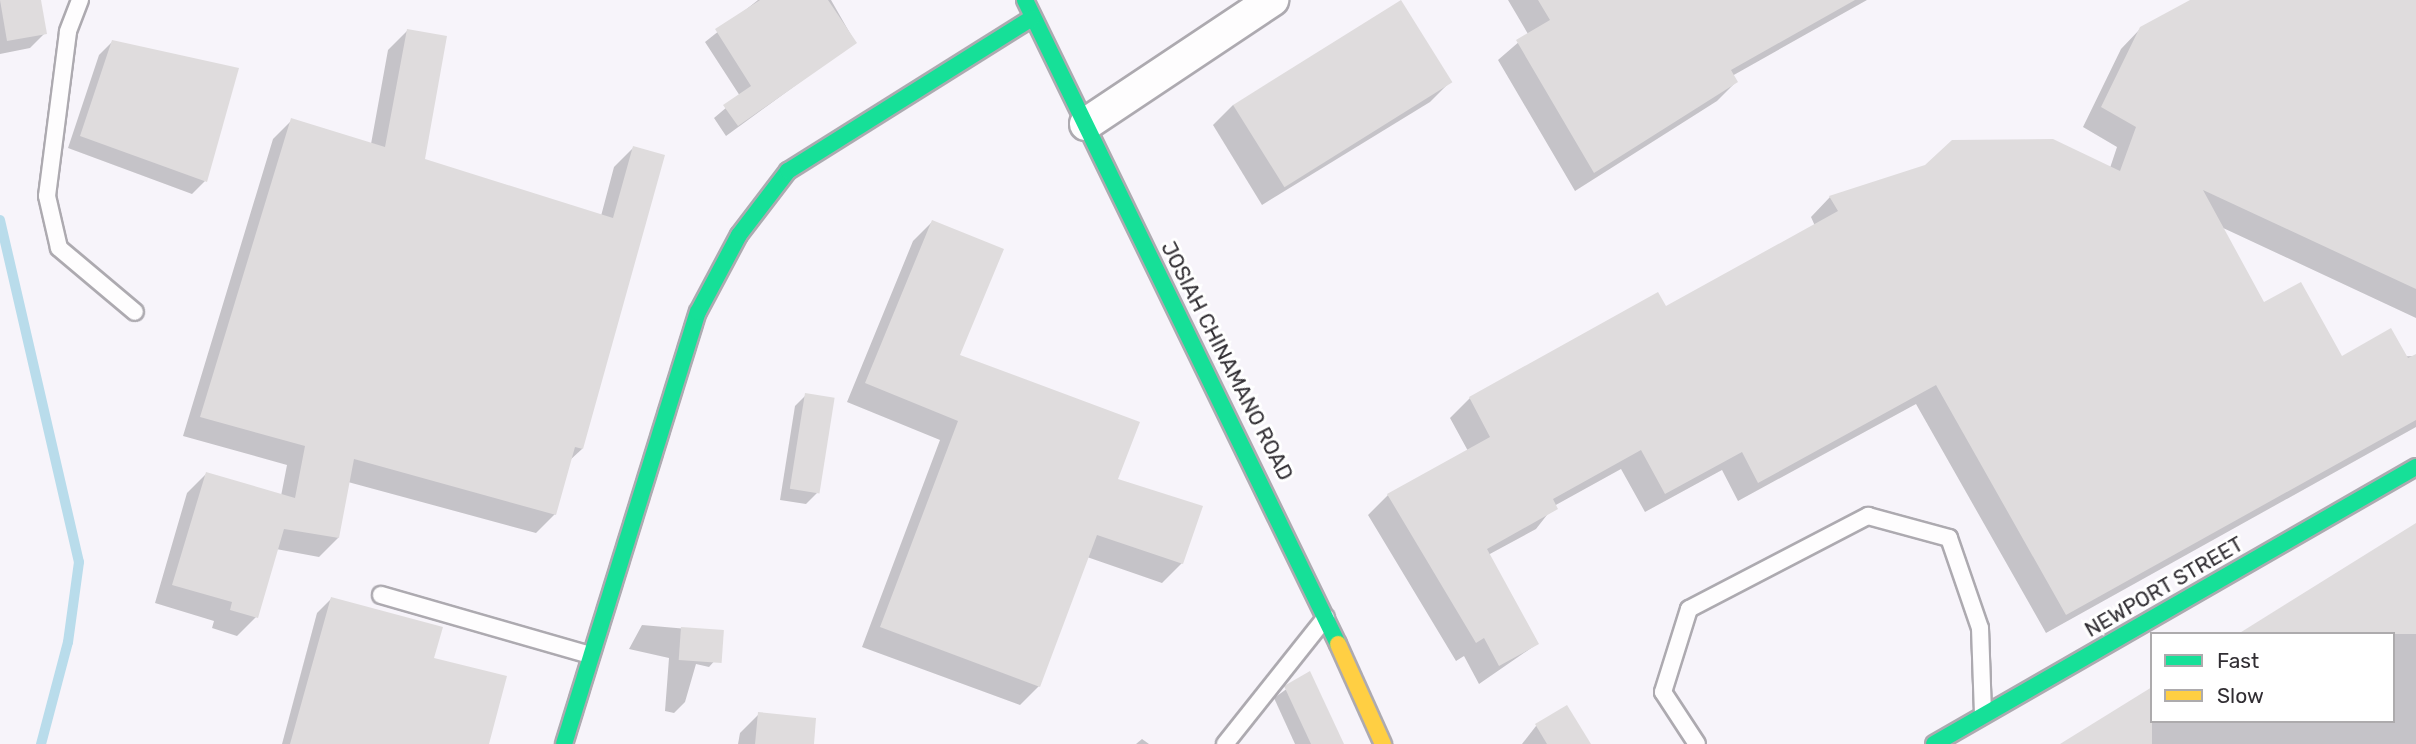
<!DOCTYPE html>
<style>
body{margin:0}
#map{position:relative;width:2416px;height:744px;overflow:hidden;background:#f7f4fa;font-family:Rubik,sans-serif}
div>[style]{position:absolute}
.shadow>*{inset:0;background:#0003}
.stream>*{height:10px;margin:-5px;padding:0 5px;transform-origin:5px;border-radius:5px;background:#b9dceb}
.building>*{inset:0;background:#dfdcdd;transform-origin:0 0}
.roads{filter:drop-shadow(2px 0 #adaab0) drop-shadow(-2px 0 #adaab0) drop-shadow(0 2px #adaab0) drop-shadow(0 -2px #adaab0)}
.lane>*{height:16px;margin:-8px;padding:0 8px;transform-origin:8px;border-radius:8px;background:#fefdfe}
.street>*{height:32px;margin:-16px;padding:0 16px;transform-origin:16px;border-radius:16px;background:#fefdfe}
.fast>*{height:16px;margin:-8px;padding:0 8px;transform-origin:8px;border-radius:8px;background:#16e098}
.slow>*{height:16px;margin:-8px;padding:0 8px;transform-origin:8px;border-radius:8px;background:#ffcf43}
span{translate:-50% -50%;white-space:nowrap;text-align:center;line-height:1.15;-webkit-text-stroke:6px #fff;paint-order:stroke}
.street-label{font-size:21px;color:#312e33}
.legend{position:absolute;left:2150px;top:632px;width:245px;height:91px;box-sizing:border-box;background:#fff;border:2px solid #adabad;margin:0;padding:9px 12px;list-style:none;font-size:21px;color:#312e33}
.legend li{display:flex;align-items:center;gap:14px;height:35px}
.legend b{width:35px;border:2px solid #adabad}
</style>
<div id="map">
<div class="shadow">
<div style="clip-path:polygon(0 0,39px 0,45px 33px,30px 48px,0 54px)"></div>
<div style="clip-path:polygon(758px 0,831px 0,855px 42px,726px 136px,714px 118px,740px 96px,705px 42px)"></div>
<div style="clip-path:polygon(1508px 0,1867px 0,1732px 76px,1736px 82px,1717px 101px,1575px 191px,1498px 60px,1528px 34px)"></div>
<div style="clip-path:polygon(2194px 0,2416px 0,2416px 318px,2221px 227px,2263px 305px,2341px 358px,2416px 356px,2416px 427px,2046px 633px,1916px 404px,1738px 501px,1722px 470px,1645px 512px,1621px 469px,1554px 506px,1536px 529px,1488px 555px,1537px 644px,1479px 684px,1464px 656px,1456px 661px,1368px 515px,1388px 495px,1468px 451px,1450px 418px,1470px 398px,1665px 308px,1815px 226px,1811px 217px,1830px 197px,2110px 168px,2117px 147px,2083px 127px,2121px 49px,2141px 28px)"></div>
<div style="clip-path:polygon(407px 31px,423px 161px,601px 216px,614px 167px,633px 148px,582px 449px,569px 461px,555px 514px,536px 533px,348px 482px,338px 538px,319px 557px,276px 549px,256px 617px,237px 636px,212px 628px,214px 621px,155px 603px,187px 493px,206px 474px,281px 496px,287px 465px,183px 436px,273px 139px,292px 120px,371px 144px,388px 50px)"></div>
<div style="clip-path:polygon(112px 42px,205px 181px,192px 194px,68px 148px,99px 55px)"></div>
<div style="clip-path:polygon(1450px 82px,1430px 102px,1262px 205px,1213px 125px,1233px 105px)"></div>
<div style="clip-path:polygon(932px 222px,958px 356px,1116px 480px,1182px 563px,1162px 583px,1087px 557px,1039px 686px,1020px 705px,862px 647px,940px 440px,847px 402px,913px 241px)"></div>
<div style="clip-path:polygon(806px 395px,817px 493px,806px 504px,780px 500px,795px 406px)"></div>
<div style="clip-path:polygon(2416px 524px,2416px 744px,2063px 744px,2152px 721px,2393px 721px,2393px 634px)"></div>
<div style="clip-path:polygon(331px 599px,432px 660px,488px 744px,282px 744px,317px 613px)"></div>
<div style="clip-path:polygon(642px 625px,722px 632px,719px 656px,709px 667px,696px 664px,685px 702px,674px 713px,665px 711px,669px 658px,629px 649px)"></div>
<div style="clip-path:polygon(1309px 673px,1342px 744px,1295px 744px,1274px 698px)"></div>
<div style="clip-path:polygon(1566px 707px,1589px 744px,1522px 744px,1536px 726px)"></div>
<div style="clip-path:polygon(759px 714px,812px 744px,738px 744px,740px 733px)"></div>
<div style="clip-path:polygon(1142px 739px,1149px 744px,1136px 744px)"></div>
</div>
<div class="stream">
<div style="left:0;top:220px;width:351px;rotate:77deg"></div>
<div style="left:79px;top:562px;width:81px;rotate:97.8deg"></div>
<div style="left:68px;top:642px;width:106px;rotate:104.8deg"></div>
</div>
<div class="building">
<div style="clip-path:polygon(0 0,41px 0,47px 34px,7px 41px)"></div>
<div style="clip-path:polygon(760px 0,828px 0,857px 43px,738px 126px,723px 105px,751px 86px,715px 29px)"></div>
<div style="left:1401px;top:0;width:97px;height:198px;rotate:58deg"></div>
<div style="clip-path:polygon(1538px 0,1855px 0,1731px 70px,1738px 82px,1594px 173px,1516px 40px,1550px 20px)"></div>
<div style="clip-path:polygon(2190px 0,2416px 0,2416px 289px,2203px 190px,2264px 302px,2301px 282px,2342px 356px,2391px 328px,2408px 358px,2416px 354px,2416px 420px,2066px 615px,1936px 385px,1758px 483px,1742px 452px,1665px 494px,1641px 450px,1553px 499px,1558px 509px,1487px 549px,1539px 644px,1499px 666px,1484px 638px,1476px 643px,1387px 494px,1490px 437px,1469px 397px,1658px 292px,1666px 306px,1838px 211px,1829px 196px,1925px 165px,1952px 140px,2053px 139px,2120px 171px,2136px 127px,2101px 107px,2140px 27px)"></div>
<div style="clip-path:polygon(407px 29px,447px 36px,425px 159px,613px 218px,633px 146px,665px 155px,583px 449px,575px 447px,556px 515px,354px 459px,339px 538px,284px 529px,258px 618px,230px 610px,232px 602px,172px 585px,206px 472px,295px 498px,305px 446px,200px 417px,291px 118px,385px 147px)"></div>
<div style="clip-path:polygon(112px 40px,239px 68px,207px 182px,80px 136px)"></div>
<div style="clip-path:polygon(932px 220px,1004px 249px,960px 355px,1140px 422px,1118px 479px,1203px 506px,1183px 564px,1097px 535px,1040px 687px,880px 627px,958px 421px,865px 383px)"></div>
<div style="left:805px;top:393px;width:30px;height:97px;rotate:9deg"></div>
<div style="clip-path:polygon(2416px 523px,2416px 634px,2238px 634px)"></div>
<div style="clip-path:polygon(331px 597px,443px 627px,434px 658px,507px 676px,489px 744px,290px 744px)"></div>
<div style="left:681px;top:627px;width:43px;height:33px;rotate:4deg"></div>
<div style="clip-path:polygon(1310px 671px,1344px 744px,1311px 744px,1284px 686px)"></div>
<div style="clip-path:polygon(2152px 687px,2152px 744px,2060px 744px)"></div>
<div style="clip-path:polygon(1567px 705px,1591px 744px,1547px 744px,1535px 724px)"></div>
<div style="clip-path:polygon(758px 712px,816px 718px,814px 744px,755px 744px)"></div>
</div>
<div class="roads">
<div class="lane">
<div style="left:80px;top:0;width:34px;rotate:111deg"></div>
<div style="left:68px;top:32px;width:165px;rotate:97.3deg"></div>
<div style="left:47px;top:196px;width:53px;rotate:77deg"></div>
<div style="left:59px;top:248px;width:99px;rotate:40.1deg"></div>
<div style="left:381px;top:595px;width:214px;rotate:16deg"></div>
<div style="left:1225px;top:744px;width:162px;rotate:-51.5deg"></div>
<div style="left:1697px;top:744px;width:62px;rotate:-123.2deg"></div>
<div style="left:1663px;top:692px;width:87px;rotate:-72.6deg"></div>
<div style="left:1689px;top:609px;width:202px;rotate:-27.5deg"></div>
<div style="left:1868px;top:516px;width:84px;rotate:15.2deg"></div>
<div style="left:1949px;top:538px;width:95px;rotate:71deg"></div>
<div style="left:1980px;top:628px;width:85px;rotate:88deg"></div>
</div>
<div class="street">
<div style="left:1086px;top:124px;width:224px;rotate:-33.7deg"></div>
</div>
<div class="fast">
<div style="left:1025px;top:0;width:716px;rotate:64.08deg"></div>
<div style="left:564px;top:744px;width:452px;rotate:-72.8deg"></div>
<div style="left:698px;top:312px;width:87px;rotate:-62deg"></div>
<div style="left:739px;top:235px;width:81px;rotate:-52.6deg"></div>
<div style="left:788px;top:171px;width:288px;rotate:-32.1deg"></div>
<div style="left:1934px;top:744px;width:556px;rotate:-29.89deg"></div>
</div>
<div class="slow">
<div style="left:1338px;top:644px;width:110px;rotate:65.8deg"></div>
</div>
</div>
<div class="street-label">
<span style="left:1227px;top:361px;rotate:63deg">JOSIAH CHINAMANO ROAD</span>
<span style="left:2164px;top:587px;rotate:-30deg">NEWPORT STREET</span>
</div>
<ul class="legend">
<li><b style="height:9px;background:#16e098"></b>Fast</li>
<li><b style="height:9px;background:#ffcf43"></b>Slow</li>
</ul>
</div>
